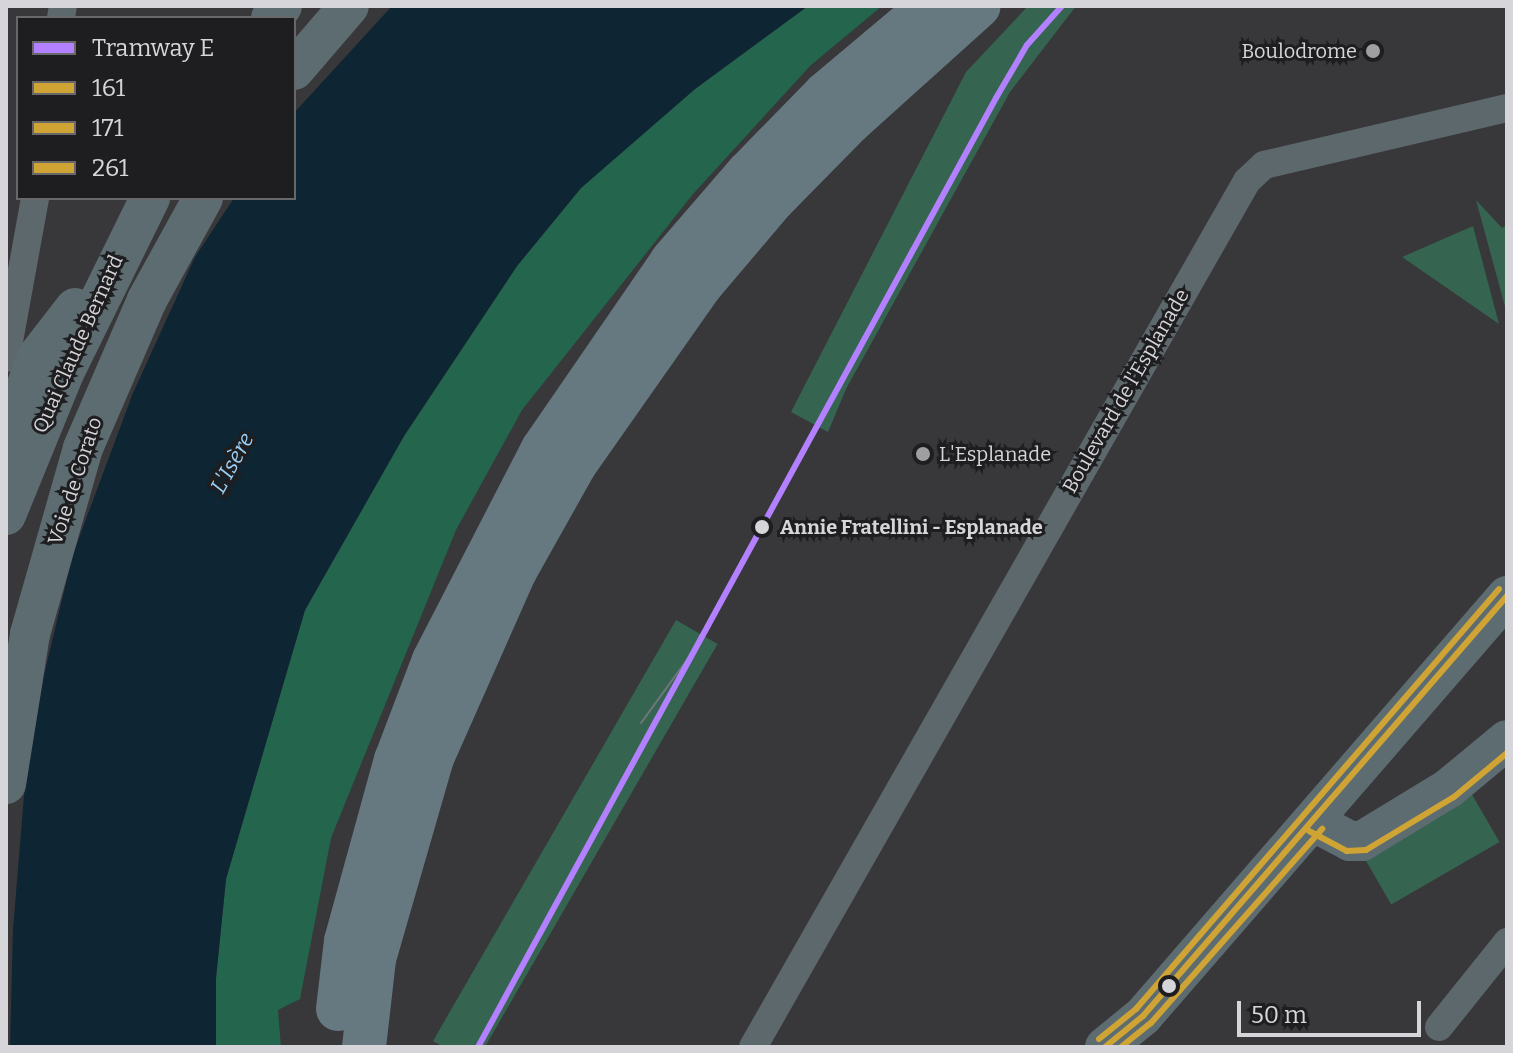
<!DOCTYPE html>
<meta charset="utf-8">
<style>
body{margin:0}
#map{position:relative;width:1513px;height:1053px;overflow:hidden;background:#38373a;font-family:Bitter,serif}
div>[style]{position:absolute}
.green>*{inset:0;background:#356451;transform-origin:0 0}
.forest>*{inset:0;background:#23654d}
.water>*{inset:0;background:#0e2533}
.street>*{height:28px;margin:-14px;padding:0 14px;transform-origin:14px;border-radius:14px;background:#5d686d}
.secondary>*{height:40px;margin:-20px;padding:0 20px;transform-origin:20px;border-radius:20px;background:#5d6c71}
.highway>*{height:44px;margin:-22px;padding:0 22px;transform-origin:22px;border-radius:22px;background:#667880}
.tram>*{height:2px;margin:-1px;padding:0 1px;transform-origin:1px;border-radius:1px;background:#70767a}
.bus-1>*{height:6px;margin:-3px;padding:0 3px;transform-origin:3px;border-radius:3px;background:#d0a434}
.bus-2>*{height:6px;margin:-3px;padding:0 3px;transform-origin:3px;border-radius:3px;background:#d0a434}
.bus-3>*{height:6px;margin:-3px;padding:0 3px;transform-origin:3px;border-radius:3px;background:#d0a434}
.tram-1>*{height:6px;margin:-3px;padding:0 3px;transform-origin:3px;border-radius:3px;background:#b380ff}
.dots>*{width:22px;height:22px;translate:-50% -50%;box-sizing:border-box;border:4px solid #1e1e20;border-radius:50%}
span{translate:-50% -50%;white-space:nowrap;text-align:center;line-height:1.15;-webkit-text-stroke:6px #1e1e20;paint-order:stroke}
.poi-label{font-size:20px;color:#d6d5d9}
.right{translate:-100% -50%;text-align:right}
.left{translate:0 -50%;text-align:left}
.street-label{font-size:20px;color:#d6d5d9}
.stop-label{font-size:20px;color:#d6d5d9;font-weight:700}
.water-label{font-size:22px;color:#98d1fa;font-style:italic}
.frame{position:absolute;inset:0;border:8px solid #d6d5d9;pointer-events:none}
.legend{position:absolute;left:16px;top:16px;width:280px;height:184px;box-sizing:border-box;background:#1e1e20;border:2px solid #68676a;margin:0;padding:10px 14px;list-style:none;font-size:24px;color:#d6d5d9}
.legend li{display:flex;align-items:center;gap:16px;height:40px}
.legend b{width:40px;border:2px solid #68676a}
.scale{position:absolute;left:1237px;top:1001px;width:184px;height:36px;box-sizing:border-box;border:4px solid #d6d5d9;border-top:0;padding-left:10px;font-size:24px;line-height:28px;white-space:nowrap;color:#d6d5d9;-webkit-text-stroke:6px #1e1e20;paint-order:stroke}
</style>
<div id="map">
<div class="green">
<div style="clip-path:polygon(1028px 6px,1076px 6px,1010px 92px,846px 389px,828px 432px,791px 412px,966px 72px)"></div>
<div style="clip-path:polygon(1476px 200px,1502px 228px,1507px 225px,1507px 314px)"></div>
<div style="clip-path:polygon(1473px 226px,1499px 324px,1402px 257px)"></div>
<div style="left:676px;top:620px;width:48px;height:486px;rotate:30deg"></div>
<div style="left:1470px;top:791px;width:59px;height:125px;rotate:60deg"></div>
</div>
<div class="forest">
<div style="clip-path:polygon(808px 6px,882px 6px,811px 65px,693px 194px,522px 410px,456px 530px,331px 838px,300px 999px,278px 1010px,281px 1047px,216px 1047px,216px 978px,226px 879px,305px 610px,404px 436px,517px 266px,581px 188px,695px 89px)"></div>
</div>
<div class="water">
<div style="clip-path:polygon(392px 6px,808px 6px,695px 89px,581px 188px,517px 266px,404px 436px,305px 610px,226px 879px,216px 978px,216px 1047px,10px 1047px,13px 930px,24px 795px,44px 675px,73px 554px,133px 393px,195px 257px,234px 198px,294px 198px,294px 113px)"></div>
</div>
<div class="street">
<div style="left:61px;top:18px;width:12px;rotate:-81deg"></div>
<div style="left:6px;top:358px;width:163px;rotate:-79.7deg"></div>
<div style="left:1439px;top:1027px;width:109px;rotate:-51.3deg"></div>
<div style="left:753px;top:1047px;width:997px;rotate:-60.3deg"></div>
<div style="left:1247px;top:181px;width:23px;rotate:-43deg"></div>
<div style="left:1264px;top:165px;width:250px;rotate:-13.2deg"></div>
</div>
<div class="secondary">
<div style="left:271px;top:18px;width:16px;rotate:-47deg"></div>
<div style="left:294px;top:70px;width:84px;rotate:-49.3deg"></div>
<div style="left:6px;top:443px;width:91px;rotate:-70.2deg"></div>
<div style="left:37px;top:357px;width:62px;rotate:-52.2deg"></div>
<div style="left:6px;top:515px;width:153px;rotate:-67.8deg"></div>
<div style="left:64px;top:373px;width:195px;rotate:-63.8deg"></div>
<div style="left:6px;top:784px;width:152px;rotate:-80.9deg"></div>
<div style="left:30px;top:634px;width:193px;rotate:-74.1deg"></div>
<div style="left:83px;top:448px;width:161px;rotate:-66.6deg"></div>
<div style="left:147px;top:300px;width:116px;rotate:-61.2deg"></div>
<div style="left:1314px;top:822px;width:41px;rotate:27.8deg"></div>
<div style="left:1350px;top:841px;width:12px"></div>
<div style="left:1362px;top:841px;width:102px;rotate:-31.3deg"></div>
<div style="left:1449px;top:788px;width:75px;rotate:-39.6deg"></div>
<div style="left:1105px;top:1047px;width:49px;rotate:-39.2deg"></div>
<div style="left:1143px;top:1016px;width:556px;rotate:-49.09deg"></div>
</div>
<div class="highway">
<div style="left:338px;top:1009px;width:68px;rotate:-83.3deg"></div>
<div style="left:346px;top:941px;width:188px;rotate:-74.6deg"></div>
<div style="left:396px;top:760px;width:107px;rotate:-69.2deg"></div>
<div style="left:434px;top:660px;width:237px;rotate:-62.7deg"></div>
<div style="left:543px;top:449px;width:228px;rotate:-55.5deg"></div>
<div style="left:672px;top:261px;width:116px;rotate:-49.2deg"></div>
<div style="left:748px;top:173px;width:110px;rotate:-45.7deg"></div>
<div style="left:825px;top:94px;width:137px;rotate:-40deg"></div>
<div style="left:364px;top:1047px;width:89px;rotate:-83.5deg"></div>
<div style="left:374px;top:959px;width:209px;rotate:-73.9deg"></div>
<div style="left:432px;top:758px;width:205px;rotate:-66.1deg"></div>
<div style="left:515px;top:571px;width:123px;rotate:-60.7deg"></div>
<div style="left:575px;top:464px;width:218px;rotate:-54.9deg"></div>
<div style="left:700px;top:286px;width:113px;rotate:-49.7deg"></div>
<div style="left:773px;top:200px;width:110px;rotate:-45.4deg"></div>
<div style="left:850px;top:122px;width:173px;rotate:-42deg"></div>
</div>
<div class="tram">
<div style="left:641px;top:723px;width:87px;rotate:-53.9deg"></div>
</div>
<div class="bus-1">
<div style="left:1105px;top:1047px;width:49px;rotate:-39.2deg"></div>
<div style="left:1143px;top:1016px;width:556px;rotate:-49.09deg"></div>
</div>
<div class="bus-2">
<div style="left:1309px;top:831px;width:43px;rotate:27.8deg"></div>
<div style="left:1347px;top:851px;width:19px;rotate:-3deg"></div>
<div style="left:1366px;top:850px;width:103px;rotate:-31.1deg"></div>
<div style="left:1454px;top:797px;width:69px;rotate:-39.7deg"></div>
<div style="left:1121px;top:1047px;width:38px;rotate:-39deg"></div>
<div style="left:1151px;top:1023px;width:259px;rotate:-48.6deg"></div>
</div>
<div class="bus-3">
<div style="left:1099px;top:1039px;width:48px;rotate:-39deg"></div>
<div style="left:1136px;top:1009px;width:555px;rotate:-49.16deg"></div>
</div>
<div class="tram-1">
<div style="left:478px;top:1047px;width:1081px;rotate:-61.37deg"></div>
<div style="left:996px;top:98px;width:61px;rotate:-59.7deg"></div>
<div style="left:1027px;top:45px;width:52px;rotate:-48.1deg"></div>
</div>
<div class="dots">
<div style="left:1373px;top:51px;background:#9f9ea1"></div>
<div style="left:923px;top:454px;background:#9f9ea1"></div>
<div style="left:762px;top:527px;background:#d6d5d9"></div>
<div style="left:1169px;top:986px;background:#d6d5d9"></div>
</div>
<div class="poi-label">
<span class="right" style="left:1357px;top:51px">Boulodrome</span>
<span class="left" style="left:939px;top:454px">L'Esplanade</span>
</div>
<div class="street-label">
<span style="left:78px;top:344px;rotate:-66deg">Quai Claude Bernard</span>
<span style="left:1126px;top:391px;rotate:-60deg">Boulevard de l'Esplanade</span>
<span style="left:75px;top:481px;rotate:-72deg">Voie de Corato</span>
</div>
<div class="stop-label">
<span class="left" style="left:780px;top:527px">Annie Fratellini - Esplanade</span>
</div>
<div class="water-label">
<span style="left:232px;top:463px;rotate:-61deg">L'Isère</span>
</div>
<div class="frame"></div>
<ul class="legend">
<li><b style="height:10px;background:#b380ff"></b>Tramway E</li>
<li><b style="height:10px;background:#d0a434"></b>161</li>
<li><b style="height:10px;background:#d0a434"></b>171</li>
<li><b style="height:10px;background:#d0a434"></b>261</li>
</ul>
<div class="scale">50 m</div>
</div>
